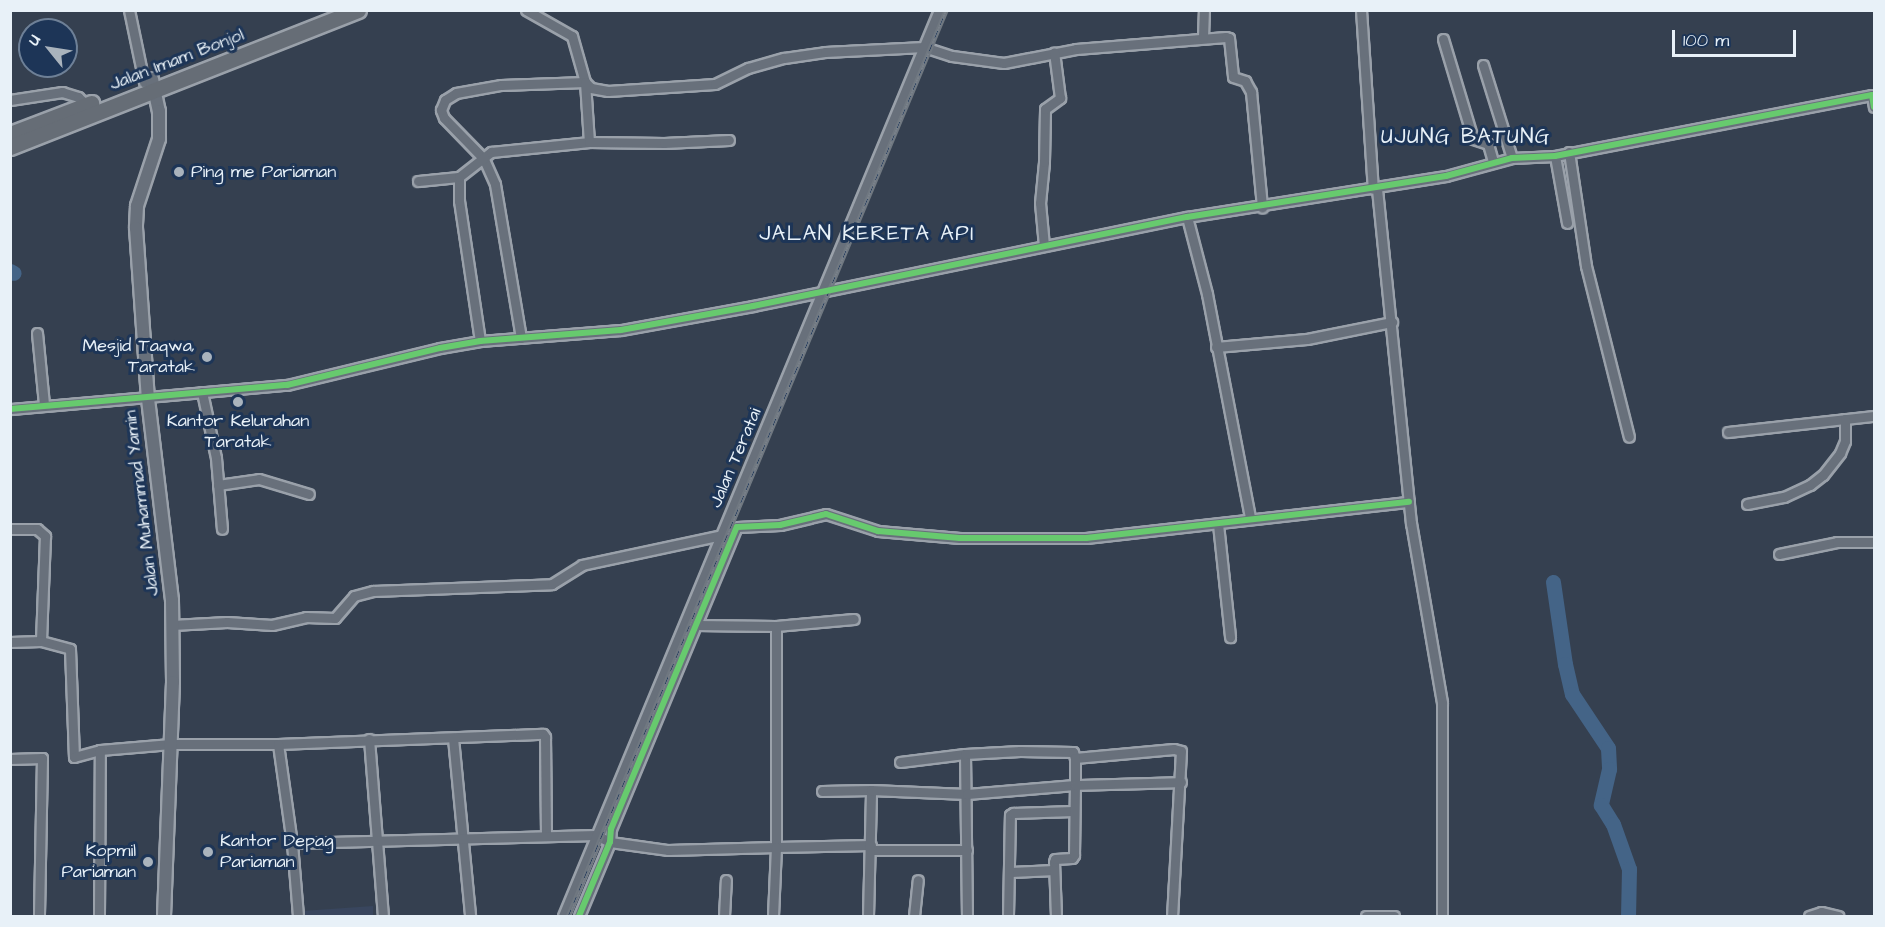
<!DOCTYPE html>
<style>
body{margin:0}
#map{position:relative;width:1885px;height:927px;overflow:hidden;background:#354050;font-family:"Architects Daughter",sans-serif}
div>[style]{position:absolute}
.built>*{inset:0;background:#39465e}
.river>*{height:15px;margin:-7.5px;padding:0 7.5px;transform-origin:7.5px;border-radius:7.5px;background:#446487}
.roads{filter:drop-shadow(2px 0 #9aa1aa) drop-shadow(-2px 0 #9aa1aa) drop-shadow(0 2px #9aa1aa) drop-shadow(0 -2px #9aa1aa)}
.minor>*{height:9px;margin:-4.5px;padding:0 4.5px;transform-origin:4.5px;border-radius:4.5px;background:#68707b}
.tertiary>*{height:12px;margin:-6px;padding:0 6px;transform-origin:6px;border-radius:6px;background:#68707b}
.primary>*{height:15px;margin:-7.5px;padding:0 7.5px;transform-origin:7.5px;border-radius:7.5px;background:#666d76}
.rail>*{height:4.5px;margin-top:-2.25px;transform-origin:0;background:repeating-linear-gradient(90deg,#1d3557 0 7px,#707881 0 14px);box-sizing:border-box;border-block:2px solid #707881}
.cycleway>*{height:6px;margin:-3px;padding:0 3px;transform-origin:3px;border-radius:3px;background:#67ca6e}
.dots>*{width:16px;height:16px;translate:-50% -50%;box-sizing:border-box;border:3px solid #1d3557;border-radius:50%}
span{translate:-50% -50%;white-space:nowrap;text-align:center;line-height:1.15;-webkit-text-stroke:6px #1d3557;paint-order:stroke}
.street-label{font-size:18px;color:#e8f1f8}
.poi-label{font-size:18px;color:#e8f1f8}
.left{translate:0 -50%;text-align:left}
.right{translate:-100% -50%;text-align:right}
.quarter-label{font-size:21px;color:#e8f1f8;letter-spacing:1.5px}
.frame{position:absolute;inset:0;border:12px solid #e8f1f8;pointer-events:none}
.north{position:absolute;left:18px;top:18px;width:60px;height:60px;box-sizing:border-box;background:#1d3557;border:2px solid #6e8097;border-radius:50%;rotate:300deg;font-size:16px;font-weight:700;line-height:24px;text-align:center;color:#e8f1f8}
.north::after{content:'';display:block;margin:auto;width:21px;height:27px;background:#a9b3bd;clip-path:polygon(50% 0,100% 100%,50% 72%,0 100%)}
.scale{position:absolute;left:1672px;top:30px;width:124px;height:27px;box-sizing:border-box;border:3px solid #e8f1f8;border-top:0;padding-left:8px;font-size:18px;line-height:21px;white-space:nowrap;color:#e8f1f8;-webkit-text-stroke:4px #1d3557;paint-order:stroke}
</style>
<div id="map">
<div class="built">
<div style="clip-path:polygon(373px 906px,373px 916px,302px 916px,302px 911px)"></div>
</div>
<div class="river">
<div style="left:10px;top:271px;width:4px;rotate:27deg"></div>
<div style="left:1553px;top:582px;width:83px;rotate:81.7deg"></div>
<div style="left:1565px;top:664px;width:31px;rotate:77deg"></div>
<div style="left:1572px;top:694px;width:65px;rotate:56.3deg"></div>
<div style="left:1608px;top:748px;width:21px;rotate:87deg"></div>
<div style="left:1609px;top:769px;width:37px;rotate:103deg"></div>
<div style="left:1601px;top:805px;width:22px;rotate:58deg"></div>
<div style="left:1613px;top:824px;width:48px;rotate:70.4deg"></div>
<div style="left:1629px;top:869px;width:47px;rotate:91.2deg"></div>
</div>
<div class="roads">
<div class="minor">
<div style="left:129px;top:10px;width:74px;rotate:78.2deg"></div>
<div style="left:526px;top:10px;width:53px;rotate:29.5deg"></div>
<div style="left:572px;top:36px;width:48px;rotate:74.2deg"></div>
<div style="left:585px;top:82px;width:8px;rotate:45deg"></div>
<div style="left:591px;top:88px;width:17px;rotate:10deg"></div>
<div style="left:608px;top:91px;width:107px;rotate:-3.7deg"></div>
<div style="left:715px;top:84px;width:37px;rotate:-26deg"></div>
<div style="left:748px;top:68px;width:37px;rotate:-16deg"></div>
<div style="left:784px;top:58px;width:41px;rotate:-8.3deg"></div>
<div style="left:825px;top:52px;width:99px;rotate:-2.9deg"></div>
<div style="left:924px;top:47px;width:29px;rotate:18deg"></div>
<div style="left:952px;top:56px;width:52px;rotate:7.7deg"></div>
<div style="left:1004px;top:63px;width:73px;rotate:-11deg"></div>
<div style="left:1076px;top:49px;width:150px;rotate:-4.6deg"></div>
<div style="left:1226px;top:37px;width:3px;rotate:18deg"></div>
<div style="left:1229px;top:38px;width:39px;rotate:84deg"></div>
<div style="left:1233px;top:77px;width:13px;rotate:18deg"></div>
<div style="left:1245px;top:81px;width:13px;rotate:61deg"></div>
<div style="left:1251px;top:92px;width:116px;rotate:84.5deg"></div>
<div style="left:1361px;top:10px;width:179px;rotate:86.2deg"></div>
<div style="left:1203px;top:37px;width:27px;rotate:-88deg"></div>
<div style="left:1443px;top:39px;width:104px;rotate:73.3deg"></div>
<div style="left:1473px;top:139px;width:16px;rotate:18deg"></div>
<div style="left:1488px;top:144px;width:18px;rotate:74deg"></div>
<div style="left:1483px;top:65px;width:97px;rotate:72.7deg"></div>
<div style="left:10px;top:100px;width:53px;rotate:-8.7deg"></div>
<div style="left:62px;top:92px;width:17px;rotate:17deg"></div>
<div style="left:78px;top:97px;width:12px;rotate:42deg"></div>
<div style="left:1569px;top:152px;width:115px;rotate:81.5deg"></div>
<div style="left:1586px;top:266px;width:176px;rotate:75.9deg"></div>
<div style="left:1555px;top:156px;width:68px;rotate:79.8deg"></div>
<div style="left:418px;top:181px;width:41px;rotate:-5.6deg"></div>
<div style="left:1377px;top:189px;width:336px;rotate:84.2deg"></div>
<div style="left:1411px;top:523px;width:183px;rotate:80.2deg"></div>
<div style="left:1442px;top:703px;width:213px;rotate:90deg"></div>
<div style="left:1187px;top:217px;width:80px;rotate:75.4deg"></div>
<div style="left:1207px;top:294px;width:228px;rotate:79.1deg"></div>
<div style="left:1044px;top:246px;width:43px;rotate:-95.3deg"></div>
<div style="left:1040px;top:203px;width:41px;rotate:-84.4deg"></div>
<div style="left:1044px;top:162px;width:53px;rotate:-88.9deg"></div>
<div style="left:1045px;top:109px;width:19px;rotate:-36deg"></div>
<div style="left:1060px;top:98px;width:46px;rotate:-97.4deg"></div>
<div style="left:37px;top:333px;width:72px;rotate:84.4deg"></div>
<div style="left:521px;top:338px;width:156px;rotate:-99.6deg"></div>
<div style="left:495px;top:184px;width:27px;rotate:-114deg"></div>
<div style="left:484px;top:159px;width:57px;rotate:-134.3deg"></div>
<div style="left:444px;top:118px;width:9px;rotate:-111deg"></div>
<div style="left:441px;top:110px;width:11px;rotate:-68deg"></div>
<div style="left:445px;top:100px;width:13px;rotate:-32deg"></div>
<div style="left:456px;top:93px;width:46px;rotate:-10.1deg"></div>
<div style="left:501px;top:85px;width:84px;rotate:-2deg"></div>
<div style="left:585px;top:82px;width:60px;rotate:86.2deg"></div>
<div style="left:480px;top:341px;width:142px;rotate:-98.5deg"></div>
<div style="left:459px;top:201px;width:24px;rotate:-90deg"></div>
<div style="left:459px;top:177px;width:41px;rotate:-38deg"></div>
<div style="left:491px;top:152px;width:99px;rotate:-5.8deg"></div>
<div style="left:589px;top:142px;width:75px;rotate:0.8deg"></div>
<div style="left:664px;top:143px;width:65px;rotate:-2.6deg"></div>
<div style="left:1216px;top:347px;width:91px;rotate:-5deg"></div>
<div style="left:1307px;top:339px;width:87px;rotate:-11.3deg"></div>
<div style="left:202px;top:392px;width:67px;rotate:78deg"></div>
<div style="left:216px;top:458px;width:71px;rotate:85.2deg"></div>
<div style="left:10px;top:409px;width:278px;rotate:-5deg"></div>
<div style="left:287px;top:385px;width:157px;rotate:-13.6deg"></div>
<div style="left:440px;top:348px;width:41px;rotate:-9.9deg"></div>
<div style="left:480px;top:341px;width:141px;rotate:-4.5deg"></div>
<div style="left:621px;top:330px;width:134px;rotate:-10.3deg"></div>
<div style="left:753px;top:306px;width:443px;rotate:-11.6deg"></div>
<div style="left:1187px;top:217px;width:262px;rotate:-9deg"></div>
<div style="left:1446px;top:176px;width:68px;rotate:-15.3deg"></div>
<div style="left:1512px;top:158px;width:43px;rotate:-2.7deg"></div>
<div style="left:1555px;top:156px;width:323px;rotate:-10.9deg"></div>
<div style="left:1872px;top:95px;width:12px;rotate:81deg"></div>
<div style="left:1728px;top:432px;width:147px;rotate:-6.3deg"></div>
<div style="left:218px;top:485px;width:41px;rotate:-8.3deg"></div>
<div style="left:259px;top:479px;width:52px;rotate:16.7deg"></div>
<div style="left:1747px;top:504px;width:38px;rotate:-11deg"></div>
<div style="left:1784px;top:497px;width:29px;rotate:-25deg"></div>
<div style="left:1810px;top:485px;width:16px;rotate:-38deg"></div>
<div style="left:1823px;top:475px;width:28px;rotate:-52deg"></div>
<div style="left:1840px;top:453px;width:13px;rotate:-67deg"></div>
<div style="left:1845px;top:441px;width:22px;rotate:-90deg"></div>
<div style="left:1218px;top:524px;width:114px;rotate:83.9deg"></div>
<div style="left:10px;top:529px;width:27px"></div>
<div style="left:37px;top:529px;width:11px;rotate:41deg"></div>
<div style="left:45px;top:536px;width:105px;rotate:92.2deg"></div>
<div style="left:1779px;top:554px;width:59px;rotate:-11.7deg"></div>
<div style="left:1837px;top:542px;width:37px"></div>
<div style="left:172px;top:625px;width:55px;rotate:-3.1deg"></div>
<div style="left:227px;top:622px;width:45px;rotate:3.8deg"></div>
<div style="left:272px;top:625px;width:35px;rotate:-13deg"></div>
<div style="left:306px;top:617px;width:29px;rotate:2deg"></div>
<div style="left:335px;top:618px;width:29px;rotate:-49deg"></div>
<div style="left:354px;top:596px;width:20px;rotate:-15deg"></div>
<div style="left:373px;top:591px;width:179px;rotate:-2.2deg"></div>
<div style="left:552px;top:584px;width:36px;rotate:-32deg"></div>
<div style="left:582px;top:565px;width:143px;rotate:-12.1deg"></div>
<div style="left:696px;top:625px;width:80px;rotate:0.7deg"></div>
<div style="left:776px;top:626px;width:78px;rotate:-5.1deg"></div>
<div style="left:776px;top:626px;width:221px;rotate:90deg"></div>
<div style="left:776px;top:847px;width:95px;rotate:-1.2deg"></div>
<div style="left:10px;top:642px;width:31px;rotate:-2deg"></div>
<div style="left:41px;top:641px;width:30px;rotate:15deg"></div>
<div style="left:70px;top:649px;width:108px;rotate:87.9deg"></div>
<div style="left:74px;top:757px;width:27px;rotate:-15deg"></div>
<div style="left:100px;top:750px;width:71px;rotate:-4.8deg"></div>
<div style="left:171px;top:744px;width:107px"></div>
<div style="left:278px;top:744px;width:265px;rotate:-2.2deg"></div>
<div style="left:543px;top:734px;width:4px;rotate:56deg"></div>
<div style="left:545px;top:737px;width:98px;rotate:89.4deg"></div>
<div style="left:453px;top:738px;width:179px;rotate:84.5deg"></div>
<div style="left:369px;top:739px;width:178px;rotate:85.5deg"></div>
<div style="left:278px;top:744px;width:100px;rotate:82deg"></div>
<div style="left:292px;top:843px;width:73px;rotate:85.3deg"></div>
<div style="left:965px;top:754px;width:162px;rotate:89.3deg"></div>
<div style="left:10px;top:759px;width:32px;rotate:-2deg"></div>
<div style="left:42px;top:758px;width:158px;rotate:91.1deg"></div>
<div style="left:900px;top:762px;width:65px;rotate:-7deg"></div>
<div style="left:965px;top:754px;width:55px;rotate:-3.1deg"></div>
<div style="left:1020px;top:751px;width:53px;rotate:1.1deg"></div>
<div style="left:1073px;top:752px;width:6px;rotate:72deg"></div>
<div style="left:1075px;top:758px;width:99px;rotate:-5.2deg"></div>
<div style="left:1174px;top:749px;width:7px;rotate:16deg"></div>
<div style="left:1181px;top:751px;width:165px;rotate:93.1deg"></div>
<div style="left:822px;top:791px;width:49px;rotate:-1.2deg"></div>
<div style="left:292px;top:843px;width:304px;rotate:-1.5deg"></div>
<div style="left:596px;top:835px;width:16px;rotate:27deg"></div>
<div style="left:610px;top:842px;width:59px;rotate:7.9deg"></div>
<div style="left:668px;top:850px;width:108px;rotate:-1.6deg"></div>
<div style="left:776px;top:847px;width:69px;rotate:92.5deg"></div>
<div style="left:871px;top:850px;width:96px"></div>
<div style="left:1011px;top:872px;width:43px;rotate:-2.7deg"></div>
<div style="left:99px;top:916px;width:166px;rotate:-89.7deg"></div>
<div style="left:563px;top:916px;width:981px;rotate:-67.46deg"></div>
<div style="left:579px;top:916px;width:80px;rotate:-67.3deg"></div>
<div style="left:610px;top:842px;width:13px;rotate:-86deg"></div>
<div style="left:611px;top:829px;width:327px;rotate:-67.4deg"></div>
<div style="left:737px;top:527px;width:43px;rotate:-2.7deg"></div>
<div style="left:780px;top:525px;width:47px;rotate:-13.4deg"></div>
<div style="left:826px;top:514px;width:55px;rotate:18.1deg"></div>
<div style="left:878px;top:531px;width:82px;rotate:4.9deg"></div>
<div style="left:960px;top:538px;width:126px"></div>
<div style="left:1086px;top:538px;width:325px;rotate:-6.4deg"></div>
<div style="left:724px;top:916px;width:36px;rotate:-87deg"></div>
<div style="left:868px;top:916px;width:126px;rotate:-88.6deg"></div>
<div style="left:871px;top:790px;width:96px;rotate:2.4deg"></div>
<div style="left:967px;top:794px;width:108px;rotate:-4.8deg"></div>
<div style="left:1075px;top:785px;width:27px;rotate:-90deg"></div>
<div style="left:914px;top:916px;width:36px;rotate:-84deg"></div>
<div style="left:1008px;top:916px;width:101px;rotate:-88.9deg"></div>
<div style="left:1010px;top:815px;width:4px;rotate:-34deg"></div>
<div style="left:1013px;top:813px;width:60px;rotate:-1.9deg"></div>
<div style="left:1056px;top:916px;width:54px;rotate:-92.1deg"></div>
<div style="left:1054px;top:862px;width:3px;rotate:-72deg"></div>
<div style="left:1055px;top:859px;width:17px;rotate:-3deg"></div>
<div style="left:1072px;top:858px;width:4px;rotate:-56deg"></div>
<div style="left:1074px;top:855px;width:70px;rotate:-89.2deg"></div>
<div style="left:1075px;top:785px;width:106px;rotate:-1.6deg"></div>
<div style="left:1366px;top:916px;width:28px"></div>
<div style="left:1809px;top:916px;width:13px;rotate:-18deg"></div>
<div style="left:1821px;top:912px;width:18px;rotate:13deg"></div>
</div>
<div class="tertiary">
<div style="left:152px;top:79px;width:33px;rotate:78deg"></div>
<div style="left:159px;top:111px;width:28px;rotate:90deg"></div>
<div style="left:159px;top:139px;width:71px;rotate:108.2deg"></div>
<div style="left:137px;top:206px;width:22px;rotate:93deg"></div>
<div style="left:136px;top:228px;width:171px;rotate:86deg"></div>
<div style="left:148px;top:399px;width:202px;rotate:83.2deg"></div>
<div style="left:172px;top:600px;width:82px;rotate:89.3deg"></div>
<div style="left:173px;top:682px;width:234px;rotate:92.2deg"></div>
</div>
<div class="primary">
<div style="left:10px;top:134px;width:87px;rotate:-20.9deg"></div>
<div style="left:10px;top:147px;width:374px;rotate:-21.5deg"></div>
</div>
</div>
<div class="rail">
<div style="left:568px;top:916px;width:982px;rotate:-67.35deg"></div>
</div>
<div class="cycleway">
<div style="left:10px;top:409px;width:278px;rotate:-5deg"></div>
<div style="left:287px;top:385px;width:157px;rotate:-13.6deg"></div>
<div style="left:440px;top:348px;width:41px;rotate:-9.9deg"></div>
<div style="left:480px;top:341px;width:141px;rotate:-4.5deg"></div>
<div style="left:621px;top:330px;width:134px;rotate:-10.3deg"></div>
<div style="left:753px;top:306px;width:443px;rotate:-11.6deg"></div>
<div style="left:1187px;top:217px;width:262px;rotate:-9deg"></div>
<div style="left:1446px;top:176px;width:68px;rotate:-15.3deg"></div>
<div style="left:1512px;top:158px;width:43px;rotate:-2.7deg"></div>
<div style="left:1555px;top:156px;width:323px;rotate:-10.9deg"></div>
<div style="left:1872px;top:95px;width:12px;rotate:81deg"></div>
<div style="left:579px;top:916px;width:80px;rotate:-67.3deg"></div>
<div style="left:610px;top:842px;width:13px;rotate:-86deg"></div>
<div style="left:611px;top:829px;width:327px;rotate:-67.4deg"></div>
<div style="left:737px;top:527px;width:43px;rotate:-2.7deg"></div>
<div style="left:780px;top:525px;width:47px;rotate:-13.4deg"></div>
<div style="left:826px;top:514px;width:55px;rotate:18.1deg"></div>
<div style="left:878px;top:531px;width:82px;rotate:4.9deg"></div>
<div style="left:960px;top:538px;width:126px"></div>
<div style="left:1086px;top:538px;width:325px;rotate:-6.4deg"></div>
</div>
<div class="dots">
<div style="left:179px;top:172px;background:#a9b3bd"></div>
<div style="left:207px;top:357px;background:#a9b3bd"></div>
<div style="left:238px;top:402px;background:#a9b3bd"></div>
<div style="left:208px;top:852px;background:#a9b3bd"></div>
<div style="left:148px;top:862px;background:#a9b3bd"></div>
</div>
<div class="street-label">
<span style="left:177px;top:60px;rotate:-21deg">Jalan Imam Bonjol</span>
<span style="left:736px;top:458px;rotate:-67deg">Jalan Teratai</span>
<span style="left:142px;top:503px;rotate:-97deg">Jalan Muhammad Yamin</span>
</div>
<div class="poi-label">
<span class="left" style="left:191px;top:172px">Ping me Pariaman</span>
<span class="right" style="left:195px;top:357px">Mesjid Taqwa,<br>Taratak</span>
<span style="left:238px;top:432px">Kantor Kelurahan<br>Taratak</span>
<span class="left" style="left:220px;top:852px">Kantor Depag<br>Pariaman</span>
<span class="right" style="left:136px;top:862px">Kopmil<br>Pariaman</span>
</div>
<div class="quarter-label">
<span style="left:1466px;top:137px">UJUNG BATUNG</span>
<span style="left:867px;top:234px">JALAN KERETA API</span>
</div>
<div class="frame"></div>
<div class="north">U</div>
<div class="scale">100 m</div>
</div>
